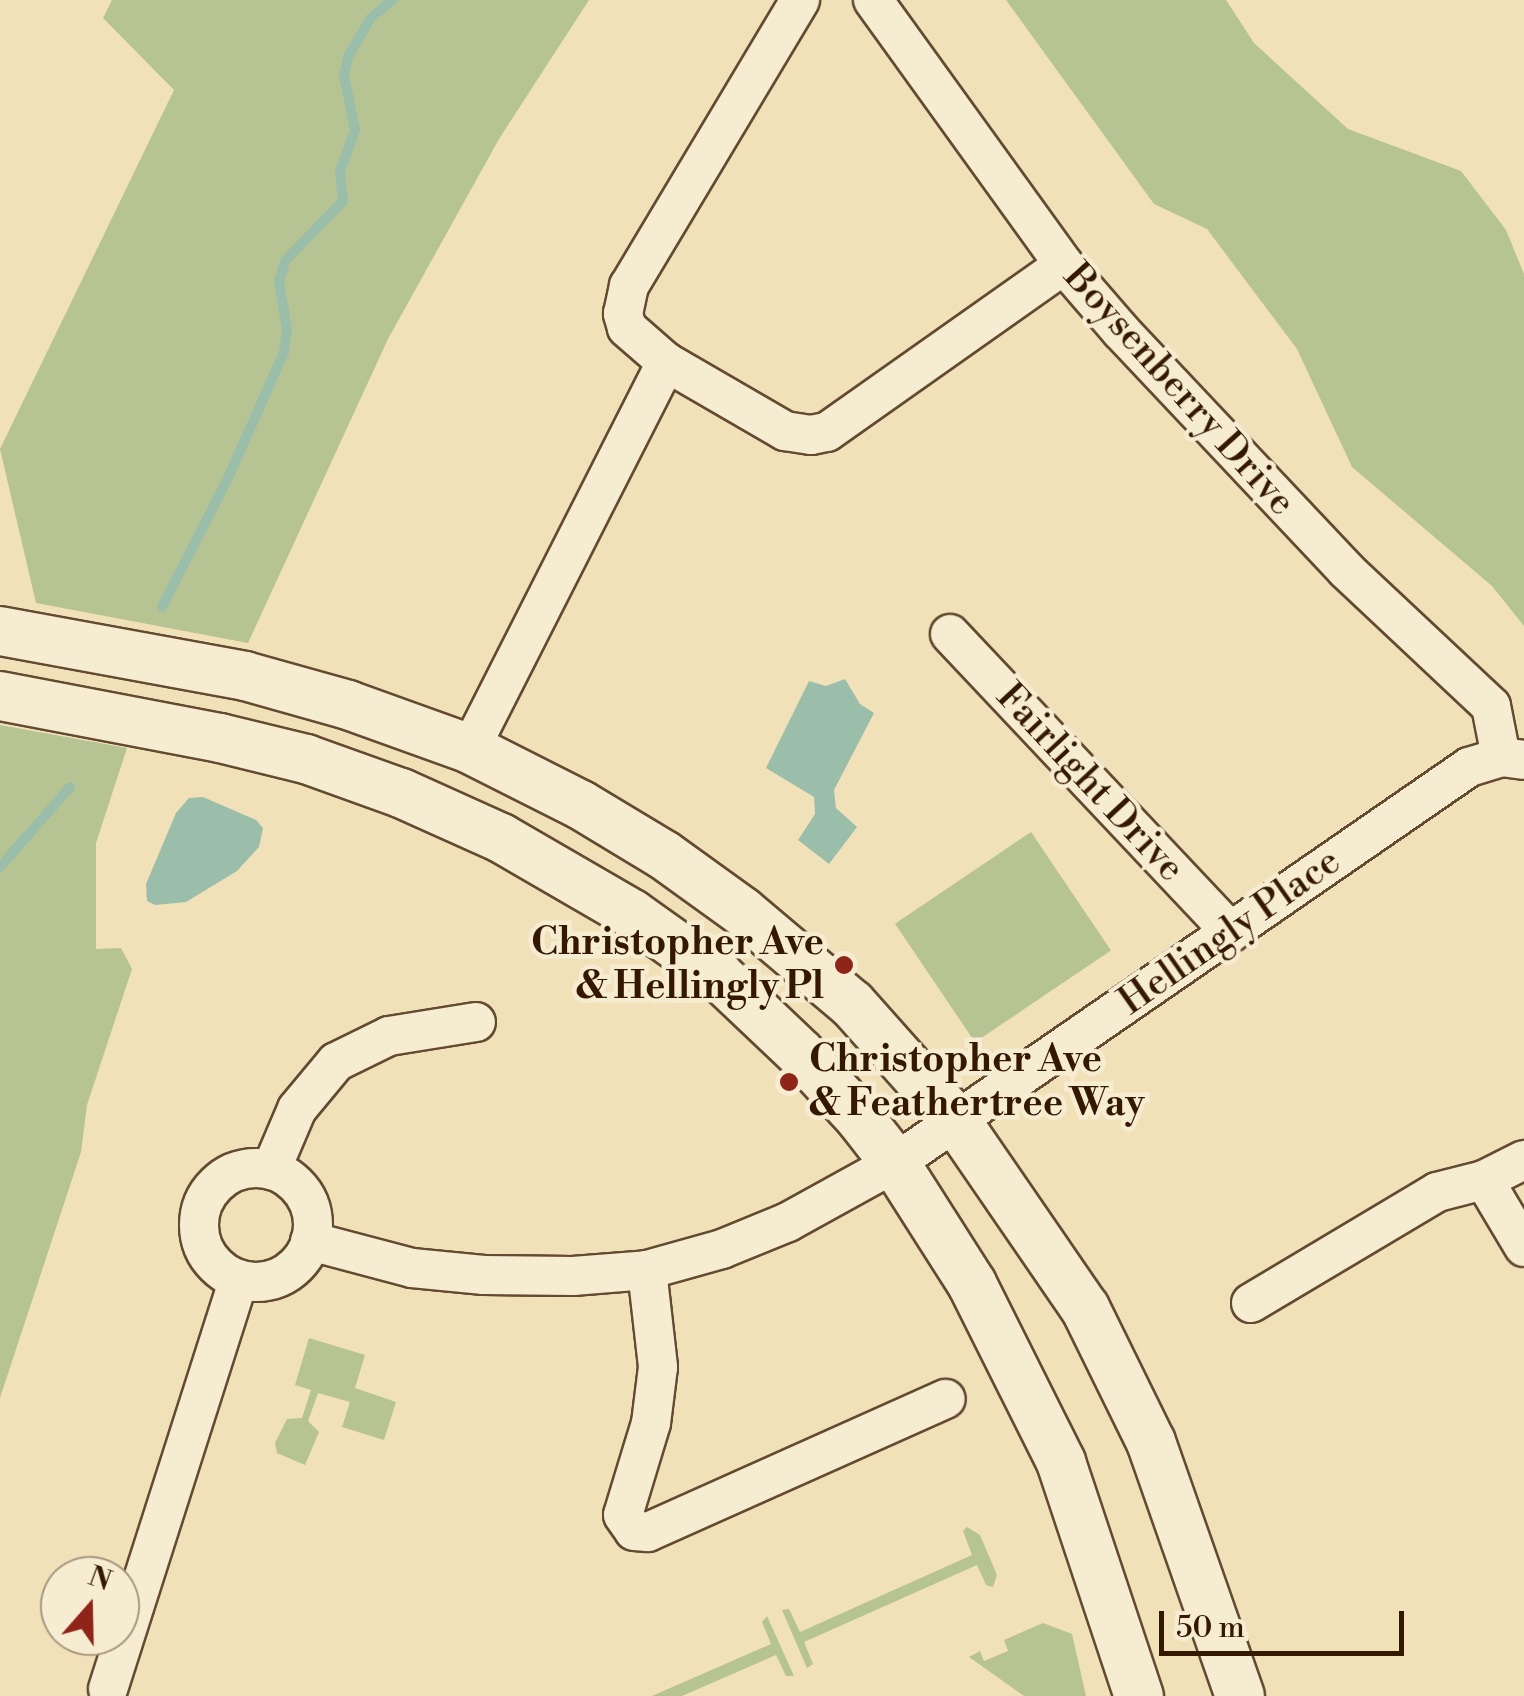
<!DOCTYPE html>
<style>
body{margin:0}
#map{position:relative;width:1524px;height:1696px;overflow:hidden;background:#f1e1b9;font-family:"Libre Bodoni",serif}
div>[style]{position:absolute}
.green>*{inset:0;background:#b6c392;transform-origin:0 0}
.water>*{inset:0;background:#9bbeab}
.stream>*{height:10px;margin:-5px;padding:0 5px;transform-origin:5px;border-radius:5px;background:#9bbeab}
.roads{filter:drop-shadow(2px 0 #634a30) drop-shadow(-2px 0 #634a30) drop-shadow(0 2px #634a30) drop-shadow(0 -2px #634a30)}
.minor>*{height:38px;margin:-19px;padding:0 19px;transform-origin:19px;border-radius:19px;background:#f6ecd2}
.minor>.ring{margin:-19px;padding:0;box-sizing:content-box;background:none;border:38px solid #f6ecd2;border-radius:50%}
.tertiary>*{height:48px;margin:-24px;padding:0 24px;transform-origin:24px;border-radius:24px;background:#f6ecd2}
.dots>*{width:28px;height:28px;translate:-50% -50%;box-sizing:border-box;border:5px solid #f6ecd2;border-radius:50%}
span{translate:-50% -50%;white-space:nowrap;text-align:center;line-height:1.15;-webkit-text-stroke:9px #f6ecd2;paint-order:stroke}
.street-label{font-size:38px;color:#341802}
.poi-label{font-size:38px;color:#341802;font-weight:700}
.right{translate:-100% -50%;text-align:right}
.left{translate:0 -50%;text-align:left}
.north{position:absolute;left:40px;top:1556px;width:100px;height:100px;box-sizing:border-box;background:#f6ecd2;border:2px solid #a8977f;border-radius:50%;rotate:20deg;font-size:28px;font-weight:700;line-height:40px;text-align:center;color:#341802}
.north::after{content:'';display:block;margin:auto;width:35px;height:45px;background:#8f2418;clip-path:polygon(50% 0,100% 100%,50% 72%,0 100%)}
.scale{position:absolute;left:1159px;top:1611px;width:245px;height:45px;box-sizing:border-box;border:5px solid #341802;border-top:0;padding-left:12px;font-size:30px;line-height:35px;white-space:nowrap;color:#341802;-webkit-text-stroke:8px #f6ecd2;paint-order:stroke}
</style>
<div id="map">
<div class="green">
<div style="clip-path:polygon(112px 0,589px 0,499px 139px,388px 339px,248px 643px,36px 603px,0 449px,174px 90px,103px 18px)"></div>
<div style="clip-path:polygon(1006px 0,1226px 0,1254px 43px,1348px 129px,1461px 171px,1506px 230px,1524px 274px,1524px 626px,1492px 586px,1352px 467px,1297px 349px,1207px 229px,1154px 204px)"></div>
<div style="clip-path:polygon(0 725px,127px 748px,96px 843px,96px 949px,121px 948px,132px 969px,87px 1105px,81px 1152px,0 1398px)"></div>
<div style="left:1031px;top:832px;width:143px;height:164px;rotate:56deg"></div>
<div style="clip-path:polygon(309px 1338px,365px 1355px,355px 1388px,396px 1402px,384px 1440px,342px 1427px,350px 1402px,318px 1393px,308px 1421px,319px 1432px,305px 1465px,277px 1453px,275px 1443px,287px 1419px,302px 1418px,311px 1390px,295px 1385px)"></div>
<div style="clip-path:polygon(967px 1527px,980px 1535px,997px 1575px,993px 1587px,986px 1585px,977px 1565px,804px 1642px,813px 1664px,807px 1668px,782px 1610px,789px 1609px,800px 1632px,972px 1555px,963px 1531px)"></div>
<div style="clip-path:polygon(767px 1616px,794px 1676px,786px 1676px,776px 1655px,682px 1696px,652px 1696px,771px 1644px,762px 1622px)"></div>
<div style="clip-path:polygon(1043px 1623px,1072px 1634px,1086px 1696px,1024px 1696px,969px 1657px,980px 1651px,984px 1661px,1008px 1651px,1004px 1640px)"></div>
</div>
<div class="water">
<div style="clip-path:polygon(845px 679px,860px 704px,874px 713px,834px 790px,836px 808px,857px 827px,829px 864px,798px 840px,815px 814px,814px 797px,766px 768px,809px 681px,826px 686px)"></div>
<div style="clip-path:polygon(203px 797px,256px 820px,263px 828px,259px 847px,237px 871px,186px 902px,155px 905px,147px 901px,146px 884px,176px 813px,189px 798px)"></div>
</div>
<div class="stream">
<div style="left:162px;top:607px;width:145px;rotate:-62.9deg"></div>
<div style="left:228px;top:478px;width:138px;rotate:-66deg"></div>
<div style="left:284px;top:352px;width:23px;rotate:-83deg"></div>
<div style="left:287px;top:329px;width:48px;rotate:-99.7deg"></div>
<div style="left:279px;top:282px;width:22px;rotate:-74deg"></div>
<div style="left:285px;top:261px;width:83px;rotate:-46deg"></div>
<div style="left:343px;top:201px;width:29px;rotate:-96deg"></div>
<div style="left:340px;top:172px;width:45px;rotate:-70.3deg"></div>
<div style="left:355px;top:130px;width:55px;rotate:-101.5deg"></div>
<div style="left:344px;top:76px;width:19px;rotate:-78deg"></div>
<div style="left:348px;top:57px;width:44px;rotate:-59.9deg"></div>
<div style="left:370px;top:19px;width:29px;rotate:-41deg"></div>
<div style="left:0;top:867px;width:106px;rotate:-48.8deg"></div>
</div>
<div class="roads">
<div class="minor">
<div style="left:873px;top:0;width:327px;rotate:54.2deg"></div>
<div style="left:1064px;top:265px;width:87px;rotate:49.2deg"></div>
<div style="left:1121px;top:331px;width:328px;rotate:46.7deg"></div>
<div style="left:1346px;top:570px;width:199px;rotate:43.2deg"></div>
<div style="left:1491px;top:706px;width:52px;rotate:78.9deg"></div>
<div style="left:666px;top:362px;width:138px;rotate:30.1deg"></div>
<div style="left:785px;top:431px;width:26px;rotate:9deg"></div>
<div style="left:811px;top:435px;width:16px;rotate:-11deg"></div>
<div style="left:827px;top:432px;width:290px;rotate:-35.2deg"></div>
<div style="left:950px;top:634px;width:410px;rotate:46.7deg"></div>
<div style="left:470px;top:749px;width:434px;rotate:-63.1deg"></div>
<div style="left:666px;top:362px;width:52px;rotate:-138.9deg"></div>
<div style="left:627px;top:328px;width:15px;rotate:-106deg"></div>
<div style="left:623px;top:314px;width:29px;rotate:-78deg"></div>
<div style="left:629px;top:286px;width:333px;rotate:-59.1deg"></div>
<div class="ring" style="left:199px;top:1168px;width:76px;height:76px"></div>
<div style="left:271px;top:1170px;width:66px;rotate:-66.9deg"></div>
<div style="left:297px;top:1109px;width:61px;rotate:-50.3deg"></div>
<div style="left:336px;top:1062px;width:59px;rotate:-26.1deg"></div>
<div style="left:389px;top:1036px;width:88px;rotate:-9.1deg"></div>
<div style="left:1484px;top:1180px;width:78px;rotate:59.2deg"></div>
<div style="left:310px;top:1241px;width:106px;rotate:14.8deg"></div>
<div style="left:412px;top:1268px;width:72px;rotate:5.6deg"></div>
<div style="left:484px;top:1275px;width:89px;rotate:0.6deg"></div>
<div style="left:573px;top:1276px;width:74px;rotate:-4.6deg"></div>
<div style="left:647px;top:1270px;width:78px;rotate:-15.6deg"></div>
<div style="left:722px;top:1249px;width:71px;rotate:-22.2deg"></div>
<div style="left:788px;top:1222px;width:122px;rotate:-28.9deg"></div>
<div style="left:895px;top:1163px;width:697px;rotate:-34.6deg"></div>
<div style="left:1469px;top:767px;width:34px;rotate:-17deg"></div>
<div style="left:1501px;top:757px;width:23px;rotate:7deg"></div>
<div style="left:647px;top:1270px;width:98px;rotate:83.5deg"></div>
<div style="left:658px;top:1367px;width:56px;rotate:97.1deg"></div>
<div style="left:651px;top:1423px;width:96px;rotate:106.9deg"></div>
<div style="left:623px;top:1515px;width:19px;rotate:55deg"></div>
<div style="left:634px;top:1531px;width:14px;rotate:4deg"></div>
<div style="left:648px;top:1532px;width:326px;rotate:-24.1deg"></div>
<div style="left:1251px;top:1303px;width:217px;rotate:-30.8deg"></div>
<div style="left:1437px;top:1192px;width:49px;rotate:-14.3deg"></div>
<div style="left:1484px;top:1180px;width:45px;rotate:-26.6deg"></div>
<div style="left:108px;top:1689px;width:430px;rotate:-72.3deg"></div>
</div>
<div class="tertiary">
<div style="left:0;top:631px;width:249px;rotate:10.4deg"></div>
<div style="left:245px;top:676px;width:107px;rotate:15.7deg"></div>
<div style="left:348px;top:705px;width:130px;rotate:19.8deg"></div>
<div style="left:470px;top:749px;width:124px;rotate:26.8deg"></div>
<div style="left:581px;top:805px;width:97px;rotate:31.1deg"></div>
<div style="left:664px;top:855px;width:97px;rotate:35.8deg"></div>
<div style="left:743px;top:912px;width:143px;rotate:40.2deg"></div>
<div style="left:852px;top:1004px;width:158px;rotate:48.3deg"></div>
<div style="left:957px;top:1122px;width:226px;rotate:55.5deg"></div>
<div style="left:1085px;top:1308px;width:149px;rotate:63.8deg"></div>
<div style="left:1151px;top:1442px;width:269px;rotate:70.7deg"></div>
<div style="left:0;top:696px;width:224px;rotate:10.8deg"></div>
<div style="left:220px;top:738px;width:89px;rotate:13.7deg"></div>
<div style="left:306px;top:759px;width:101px;rotate:19.7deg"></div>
<div style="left:401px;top:793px;width:110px;rotate:24.2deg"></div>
<div style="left:501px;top:838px;width:151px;rotate:30.1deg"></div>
<div style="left:632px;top:914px;width:107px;rotate:35.5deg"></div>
<div style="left:719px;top:976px;width:112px;rotate:43.5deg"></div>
<div style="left:800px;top:1053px;width:87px;rotate:47.3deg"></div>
<div style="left:859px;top:1117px;width:58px;rotate:52deg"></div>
<div style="left:895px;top:1163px;width:143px;rotate:57.5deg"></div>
<div style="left:972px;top:1284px;width:199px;rotate:63.4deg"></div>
<div style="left:1061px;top:1462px;width:247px;rotate:71.6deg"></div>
</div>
</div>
<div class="dots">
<div style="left:844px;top:965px;background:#8f2418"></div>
<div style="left:789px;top:1082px;background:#8f2418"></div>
</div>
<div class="street-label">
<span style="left:1179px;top:390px;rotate:48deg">Boysenberry Drive</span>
<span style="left:1090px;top:783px;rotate:47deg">Fairlight Drive</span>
<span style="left:1230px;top:932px;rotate:-35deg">Hellingly Place</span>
</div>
<div class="poi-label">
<span class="right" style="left:824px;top:965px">Christopher Ave<br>&amp; Hellingly Pl</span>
<span class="left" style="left:809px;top:1082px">Christopher Ave<br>&amp; Feathertree Way</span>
</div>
<div class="north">N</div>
<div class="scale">50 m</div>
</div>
